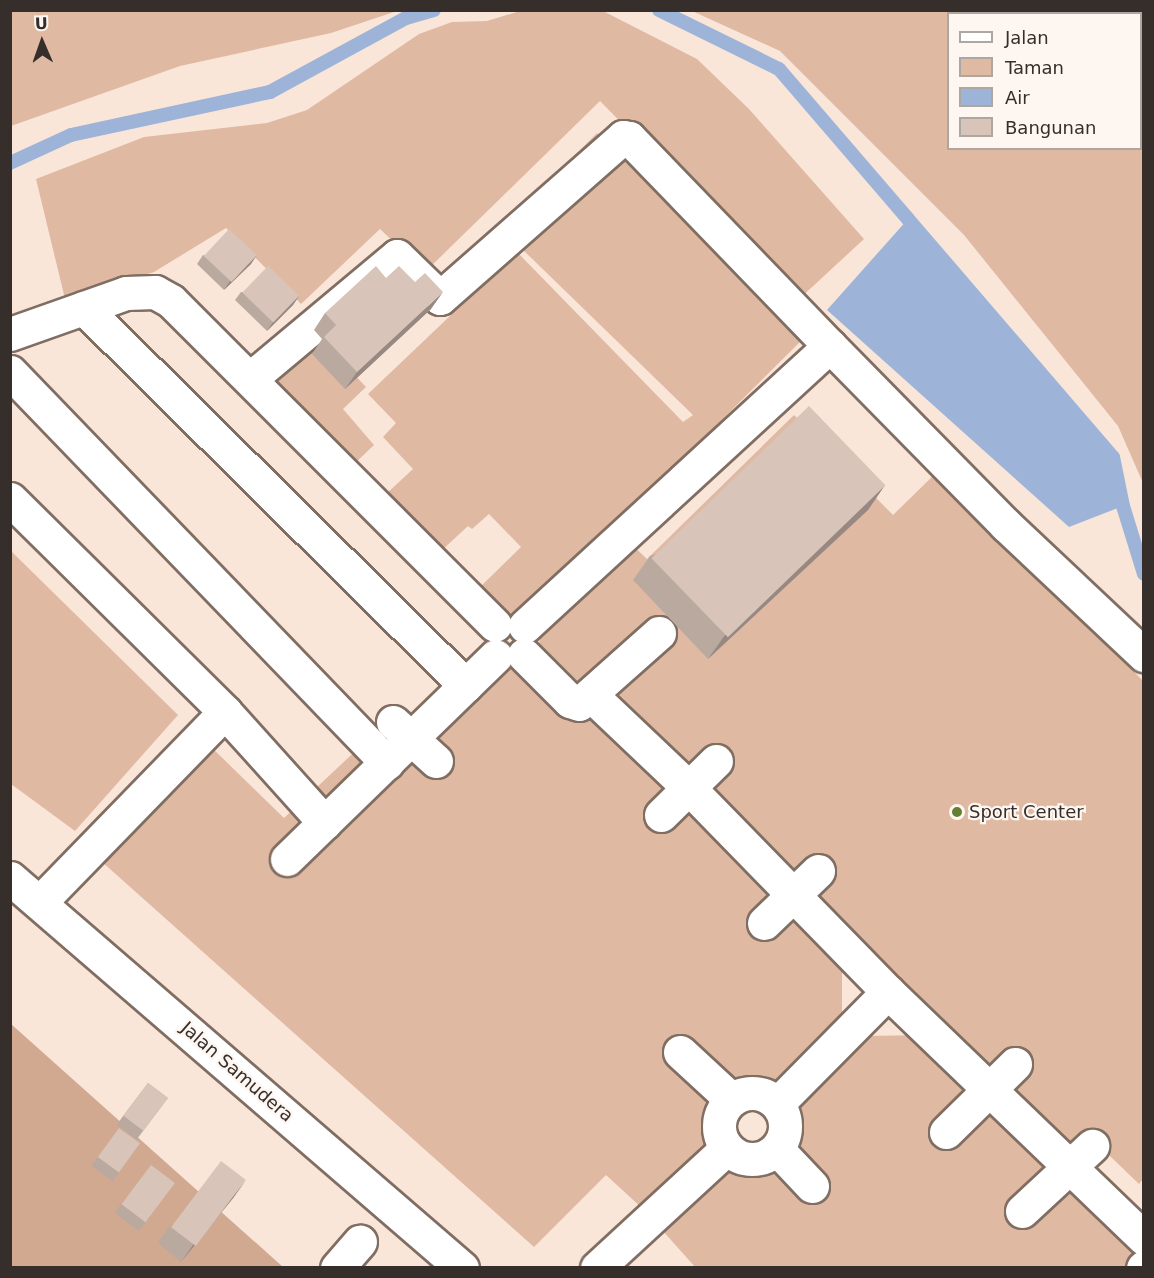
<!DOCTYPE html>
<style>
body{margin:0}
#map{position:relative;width:1154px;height:1278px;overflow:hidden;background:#fae6d9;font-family:"DejaVu Sans",sans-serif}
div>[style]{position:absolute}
.green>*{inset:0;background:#e0b9a2}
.forest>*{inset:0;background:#d1a890}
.water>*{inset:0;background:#9db4d8}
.stream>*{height:14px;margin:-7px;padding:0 7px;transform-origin:7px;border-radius:7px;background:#9db4d8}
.roads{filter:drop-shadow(2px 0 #806e63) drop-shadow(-2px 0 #806e63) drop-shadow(0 2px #806e63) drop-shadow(0 -2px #806e63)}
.minor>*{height:33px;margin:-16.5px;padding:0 16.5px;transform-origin:16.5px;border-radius:16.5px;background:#fff}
.minor>.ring{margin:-16.5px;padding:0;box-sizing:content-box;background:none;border:33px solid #fff;border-radius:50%}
.major>*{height:33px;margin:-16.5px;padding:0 16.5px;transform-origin:16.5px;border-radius:16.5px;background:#fff}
.wall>*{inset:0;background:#baa99f;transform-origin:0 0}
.shaded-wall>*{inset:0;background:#978982}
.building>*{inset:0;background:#d8c4b9;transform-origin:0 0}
.dots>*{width:16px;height:16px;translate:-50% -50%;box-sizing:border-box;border:3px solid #fef6f1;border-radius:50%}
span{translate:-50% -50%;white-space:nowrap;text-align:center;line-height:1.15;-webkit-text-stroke:4.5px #fef6f1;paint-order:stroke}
.poi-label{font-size:18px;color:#362e2a}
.left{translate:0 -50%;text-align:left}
.street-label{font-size:18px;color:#362e2a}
.frame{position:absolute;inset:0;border:12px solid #362e2a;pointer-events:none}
.legend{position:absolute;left:947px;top:12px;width:195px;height:138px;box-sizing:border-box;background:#fef6f1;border:2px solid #aea6a1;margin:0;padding:8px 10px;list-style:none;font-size:18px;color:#362e2a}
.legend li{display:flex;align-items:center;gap:12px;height:30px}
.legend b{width:30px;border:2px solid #aea6a1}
.north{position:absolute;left:12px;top:12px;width:60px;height:60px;-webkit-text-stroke:4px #fef6f1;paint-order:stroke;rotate:358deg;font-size:16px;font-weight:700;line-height:24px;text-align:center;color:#362e2a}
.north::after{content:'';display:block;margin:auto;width:21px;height:27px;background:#362e2a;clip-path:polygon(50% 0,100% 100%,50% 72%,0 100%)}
</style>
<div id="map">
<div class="green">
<div style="clip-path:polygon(10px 11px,11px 10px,397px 11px,331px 33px,180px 66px,11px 126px)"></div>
<div style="clip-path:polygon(520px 11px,603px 11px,697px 59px,749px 109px,864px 239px,797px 301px,600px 101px,425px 272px,380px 229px,301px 304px,226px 228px,154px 272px,65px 299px,36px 179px,144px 137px,267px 123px,307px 110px,419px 34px,452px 22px,487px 21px)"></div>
<div style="clip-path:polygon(692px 11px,1049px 11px,1052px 13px,948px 14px,948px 148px,1140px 148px,1143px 41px,1143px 483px,1118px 426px,964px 235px,780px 51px)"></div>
<div style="clip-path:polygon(evenodd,597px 133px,803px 339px,524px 617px,498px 615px,477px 590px,521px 547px,489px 514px,472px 529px,468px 526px,440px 552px,385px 495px,413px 469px,383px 437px,396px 423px,368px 394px,472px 295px,455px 276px,597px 133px,520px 247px,693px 415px,683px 422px,517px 252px,520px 247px)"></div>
<div style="clip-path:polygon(308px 325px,366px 387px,343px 409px,374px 445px,352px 466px,261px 370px)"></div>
<div style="clip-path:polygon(794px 415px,893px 515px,937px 472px,1143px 681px,1143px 1179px,1139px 1184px,1087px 1134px,1067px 1152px,688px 774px,577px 695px,539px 647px,540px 634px,627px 540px,647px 559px)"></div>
<div style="clip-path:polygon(10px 550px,178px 715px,75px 831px,11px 784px)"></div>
<div style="clip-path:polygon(525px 667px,577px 722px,595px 709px,794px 905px,842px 965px,842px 1020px,773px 1084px,726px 1083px,711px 1097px,707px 1144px,643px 1209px,606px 1175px,534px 1247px,101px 861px,206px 742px,284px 818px,380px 728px,428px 736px,505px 670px)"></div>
<div style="clip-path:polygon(925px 1035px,1141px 1252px,1126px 1268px,696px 1268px,662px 1230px,730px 1164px,781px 1164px,792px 1154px,793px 1102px,866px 1036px)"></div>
</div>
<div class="forest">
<div style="clip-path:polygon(1049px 11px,1143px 11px,1141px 51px,1140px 14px)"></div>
<div style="clip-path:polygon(11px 1024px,283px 1267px,11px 1267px)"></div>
</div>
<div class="water">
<div style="clip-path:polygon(908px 219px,1113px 457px,1123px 506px,1069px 527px,827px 310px)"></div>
</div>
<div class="stream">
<div style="left:659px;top:10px;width:134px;rotate:26.2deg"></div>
<div style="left:779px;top:69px;width:198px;rotate:49.3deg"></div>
<div style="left:908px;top:219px;width:314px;rotate:49.3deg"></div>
<div style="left:1113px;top:457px;width:50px;rotate:78.5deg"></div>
<div style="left:1123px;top:506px;width:71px;rotate:72.8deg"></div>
<div style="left:10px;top:163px;width:67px;rotate:-24.7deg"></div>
<div style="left:71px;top:135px;width:204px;rotate:-12.2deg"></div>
<div style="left:270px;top:92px;width:155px;rotate:-28.6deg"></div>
<div style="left:406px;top:18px;width:29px;rotate:-16deg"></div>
</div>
<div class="roads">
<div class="minor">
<div style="left:84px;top:308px;width:537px;rotate:44.7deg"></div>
<div style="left:10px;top:334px;width:123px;rotate:-19.5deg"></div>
<div style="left:126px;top:293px;width:29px;rotate:-2deg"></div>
<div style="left:155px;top:292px;width:18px;rotate:29deg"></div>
<div style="left:171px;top:301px;width:458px;rotate:45deg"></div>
<div style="left:10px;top:372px;width:543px;rotate:46.04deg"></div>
<div style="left:251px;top:378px;width:190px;rotate:-39.9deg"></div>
<div style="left:397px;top:256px;width:60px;rotate:44.3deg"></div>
<div style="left:440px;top:298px;width:244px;rotate:-41.3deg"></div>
<div style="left:623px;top:137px;width:6px;rotate:9deg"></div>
<div style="left:629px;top:138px;width:289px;rotate:46deg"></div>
<div style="left:10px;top:499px;width:303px;rotate:44.7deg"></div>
<div style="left:225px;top:712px;width:149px;rotate:48deg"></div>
<div style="left:525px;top:626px;width:414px;rotate:-42.6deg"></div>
<div style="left:830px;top:346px;width:251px;rotate:45.5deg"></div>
<div style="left:1006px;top:525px;width:190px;rotate:43.3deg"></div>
<div style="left:524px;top:655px;width:65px;rotate:45deg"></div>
<div style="left:570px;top:701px;width:9px;rotate:18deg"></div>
<div style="left:579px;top:704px;width:107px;rotate:-41.6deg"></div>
<div style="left:592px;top:696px;width:134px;rotate:43.5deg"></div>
<div style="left:689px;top:788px;width:285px;rotate:45.7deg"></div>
<div style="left:888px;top:992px;width:355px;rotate:43.9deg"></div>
<div style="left:393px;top:722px;width:58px;rotate:42.2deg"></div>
<div style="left:661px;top:815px;width:77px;rotate:-44.5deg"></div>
<div style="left:287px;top:859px;width:291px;rotate:-44.2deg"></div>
<div style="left:41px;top:901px;width:264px;rotate:-45.8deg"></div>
<div style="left:764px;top:923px;width:75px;rotate:-43.9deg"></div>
<div style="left:680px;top:1052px;width:69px;rotate:42.7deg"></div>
<div class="ring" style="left:719px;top:1093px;width:33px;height:33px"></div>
<div style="left:777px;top:1104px;width:158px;rotate:-45.3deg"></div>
<div style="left:946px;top:1132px;width:97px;rotate:-44.6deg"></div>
<div style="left:777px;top:1149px;width:51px;rotate:46.6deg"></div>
<div style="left:1022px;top:1211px;width:96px;rotate:-42.9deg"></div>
<div style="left:337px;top:1268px;width:35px;rotate:-49deg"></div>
<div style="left:597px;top:1268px;width:177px;rotate:-42.7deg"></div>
<div style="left:1143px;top:1268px;width:1px;rotate:-45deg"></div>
</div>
<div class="major">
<div style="left:10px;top:878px;width:597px;rotate:40.79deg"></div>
</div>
</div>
<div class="wall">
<div style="clip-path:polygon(203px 255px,251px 264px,224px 290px,197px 264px)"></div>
<div style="clip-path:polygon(386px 278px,431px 309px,345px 389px,312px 354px,322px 339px,314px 330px,325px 313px)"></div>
<div style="clip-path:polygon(241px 292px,299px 296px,293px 305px,267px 331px,235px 300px)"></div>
<div style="clip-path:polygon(885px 485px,868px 510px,708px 659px,633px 580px,650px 556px)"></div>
<div style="left:148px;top:1083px;width:25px;height:52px;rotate:37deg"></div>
<div style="left:119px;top:1128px;width:26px;height:47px;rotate:36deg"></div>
<div style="clip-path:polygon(175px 1183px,139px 1231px,115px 1213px,121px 1204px)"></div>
<div style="clip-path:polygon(234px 1197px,181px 1262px,158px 1243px,170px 1226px)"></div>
</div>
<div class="shaded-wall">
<div style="clip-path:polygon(257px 255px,251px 264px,224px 290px,230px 281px)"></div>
<div style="clip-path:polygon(443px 292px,431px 309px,345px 389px,357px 372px)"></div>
<div style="clip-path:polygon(299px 296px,293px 305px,267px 331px,273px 322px)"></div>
<div style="clip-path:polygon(885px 485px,868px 510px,708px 659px,725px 635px)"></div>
<div style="clip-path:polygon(246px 1180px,234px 1197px,181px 1262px,193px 1245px)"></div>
</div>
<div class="building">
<div style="left:229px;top:229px;width:38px;height:37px;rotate:43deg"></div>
<div style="left:268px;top:266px;width:43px;height:37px;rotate:44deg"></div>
<div style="clip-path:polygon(376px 266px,386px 278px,399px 266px,415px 282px,425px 273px,443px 292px,357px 372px,324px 337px,336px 325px,325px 313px)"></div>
<div style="left:809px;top:406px;width:110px;height:219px;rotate:46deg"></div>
<div style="left:148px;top:1083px;width:25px;height:41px;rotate:37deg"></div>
<div style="left:119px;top:1128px;width:26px;height:36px;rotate:36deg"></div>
<div style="left:221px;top:1161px;width:31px;height:83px;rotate:37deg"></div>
<div style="left:151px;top:1165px;width:30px;height:49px;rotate:37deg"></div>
</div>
<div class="dots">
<div style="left:957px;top:812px;background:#657f32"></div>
</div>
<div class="poi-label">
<span class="left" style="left:969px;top:812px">Sport Center</span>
</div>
<div class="street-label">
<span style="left:237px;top:1072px;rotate:41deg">Jalan Samudera</span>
</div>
<div class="frame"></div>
<ul class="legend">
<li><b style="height:8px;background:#fff"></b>Jalan</li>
<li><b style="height:16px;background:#e0b9a2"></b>Taman</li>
<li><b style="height:16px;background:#9db4d8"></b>Air</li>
<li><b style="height:16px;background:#d8c4b9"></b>Bangunan</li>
</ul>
<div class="north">U</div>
</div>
